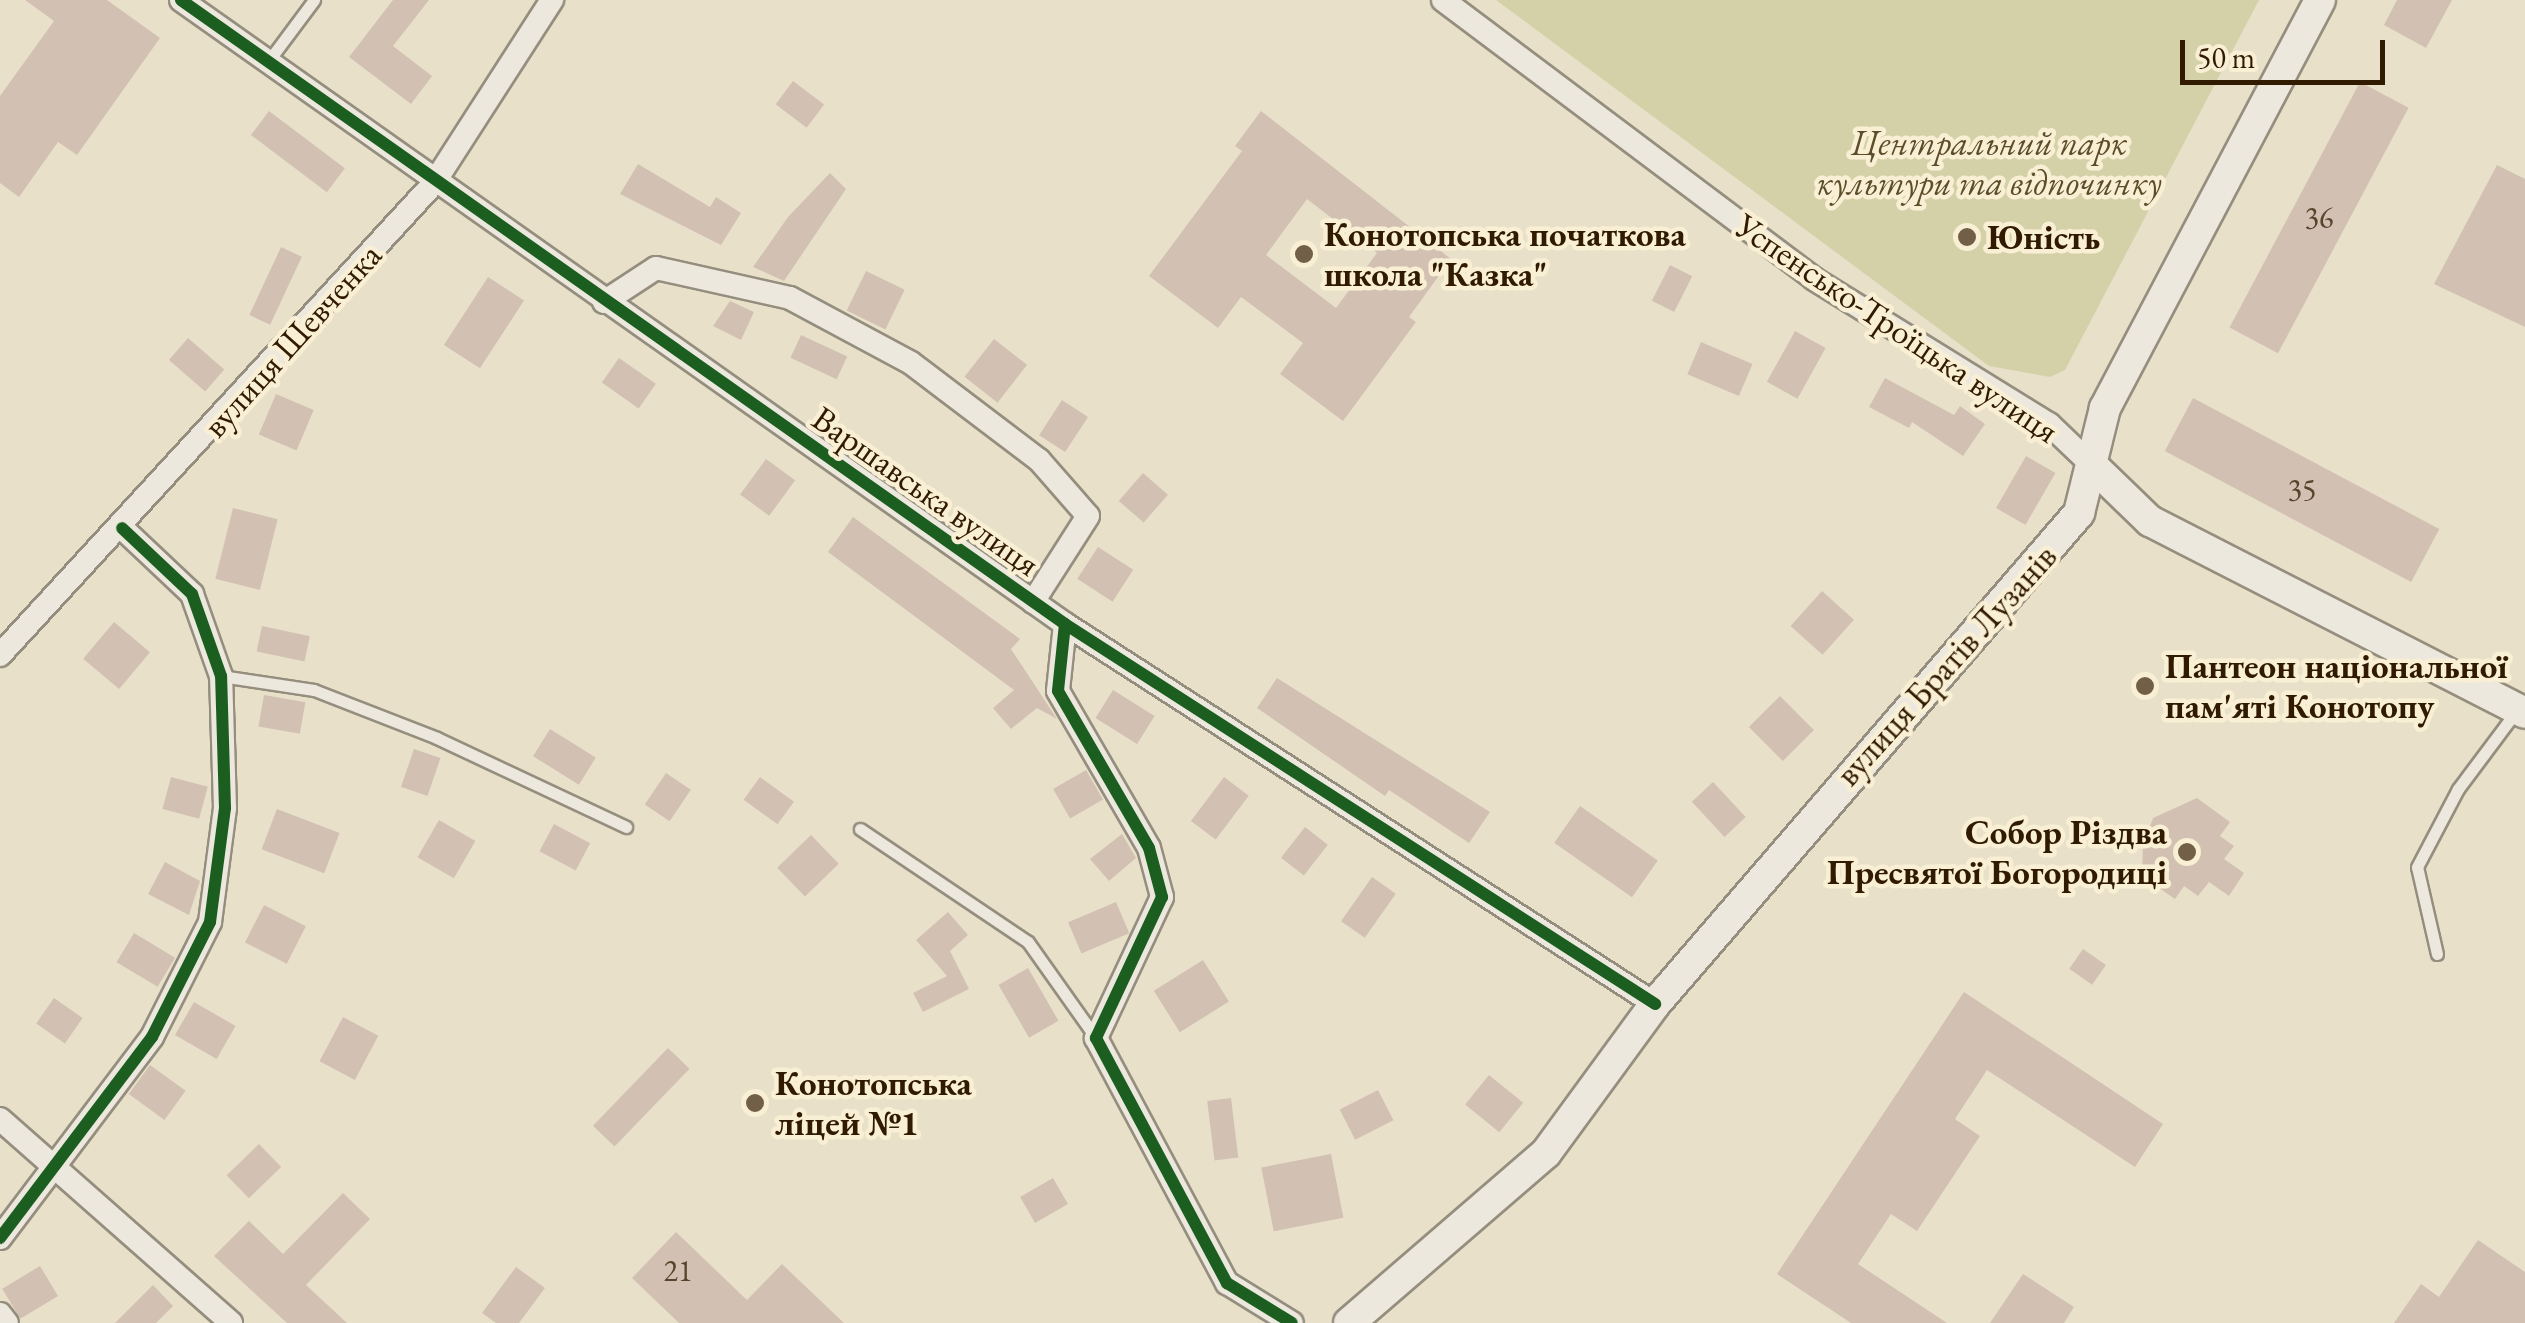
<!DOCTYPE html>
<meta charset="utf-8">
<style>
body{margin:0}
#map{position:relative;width:2525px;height:1323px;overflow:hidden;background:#e9e0ca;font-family:"EB Garamond",serif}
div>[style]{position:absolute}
.green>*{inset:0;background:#d4d0a8}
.building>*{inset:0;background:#d2c1b2;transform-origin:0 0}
.roads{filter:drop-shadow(2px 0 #958e7e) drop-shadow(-2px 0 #958e7e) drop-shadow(0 2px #958e7e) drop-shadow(0 -2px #958e7e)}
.lane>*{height:11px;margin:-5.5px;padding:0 5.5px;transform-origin:5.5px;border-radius:5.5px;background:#ece8dd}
.street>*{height:22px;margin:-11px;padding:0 11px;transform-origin:11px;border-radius:11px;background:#ece8dd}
.secondary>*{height:30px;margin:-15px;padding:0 15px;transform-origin:15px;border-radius:15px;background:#ece8dd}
.cycleway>*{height:12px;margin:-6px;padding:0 6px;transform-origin:6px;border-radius:6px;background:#1b5e20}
.dots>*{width:28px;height:28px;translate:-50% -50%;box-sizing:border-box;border:5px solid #f9efd4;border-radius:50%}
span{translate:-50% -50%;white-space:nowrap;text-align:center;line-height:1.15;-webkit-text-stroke:9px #f9efd4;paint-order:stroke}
.number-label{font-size:30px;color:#58442c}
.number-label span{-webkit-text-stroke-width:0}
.park-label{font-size:35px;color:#5c4d2a;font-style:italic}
.poi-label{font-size:35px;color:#301a00;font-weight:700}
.left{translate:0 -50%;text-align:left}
.right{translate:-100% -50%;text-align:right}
.street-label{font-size:35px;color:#301a00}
.scale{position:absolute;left:2180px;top:40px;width:205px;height:45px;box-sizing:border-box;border:5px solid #301a00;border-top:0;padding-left:12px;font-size:30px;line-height:35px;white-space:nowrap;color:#301a00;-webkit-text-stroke:8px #f9efd4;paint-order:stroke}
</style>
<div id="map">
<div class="green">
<div style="clip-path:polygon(1496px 0,2259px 0,2065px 370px,2050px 377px,1989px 366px)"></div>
</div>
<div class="building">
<div style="clip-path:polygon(25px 0,107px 0,160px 38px,77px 155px,58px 142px,19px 197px,0 183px,0 96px,54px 21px)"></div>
<div style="clip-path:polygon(393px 0,429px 0,393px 46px,432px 76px,411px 104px,349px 57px)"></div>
<div style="clip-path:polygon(2397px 0,2452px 0,2426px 48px,2384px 25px)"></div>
<div style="left:793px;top:81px;width:39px;height:29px;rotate:37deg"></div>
<div style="left:2360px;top:82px;width:55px;height:278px;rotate:28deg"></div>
<div style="left:269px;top:111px;width:95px;height:30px;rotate:37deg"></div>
<div style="clip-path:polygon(evenodd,1261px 111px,1451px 259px,1409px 317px,1416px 322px,1343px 421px,1280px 374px,1303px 343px,1241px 297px,1218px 328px,1149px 276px,1242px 151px,1235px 146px,1261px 111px,1307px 199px,1377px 253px,1336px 308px,1266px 255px,1307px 199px)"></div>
<div style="clip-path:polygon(638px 164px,710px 207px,716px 197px,741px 213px,721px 245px,620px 194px)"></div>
<div style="clip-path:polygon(2497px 165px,2525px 179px,2525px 327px,2434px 284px)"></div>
<div style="clip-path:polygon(830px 173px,846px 189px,784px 281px,753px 267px,788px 217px)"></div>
<div style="left:281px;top:247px;width:23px;height:75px;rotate:25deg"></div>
<div style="left:1670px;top:265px;width:25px;height:40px;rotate:27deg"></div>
<div style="left:866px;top:271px;width:43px;height:44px;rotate:26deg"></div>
<div style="left:488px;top:277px;width:43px;height:81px;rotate:33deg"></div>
<div style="clip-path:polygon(730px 301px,754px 312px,741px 340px,713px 326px)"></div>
<div style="left:1795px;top:331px;width:35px;height:58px;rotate:29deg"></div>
<div style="left:801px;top:335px;width:51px;height:25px;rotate:25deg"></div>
<div style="left:188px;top:338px;width:48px;height:29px;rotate:41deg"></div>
<div style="left:994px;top:339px;width:42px;height:48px;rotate:38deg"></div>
<div style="left:1701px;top:342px;width:56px;height:35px;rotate:23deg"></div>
<div style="left:619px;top:358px;width:45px;height:30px;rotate:35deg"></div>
<div style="clip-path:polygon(1885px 378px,1954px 415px,1960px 406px,1985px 424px,1963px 456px,1912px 422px,1909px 428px,1869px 407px)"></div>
<div style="left:276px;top:394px;width:41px;height:44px;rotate:23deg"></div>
<div style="left:2193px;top:398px;width:279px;height:60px;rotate:28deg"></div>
<div style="left:1062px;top:400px;width:31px;height:42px;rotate:33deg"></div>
<div style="left:2026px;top:456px;width:34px;height:60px;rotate:30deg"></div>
<div style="left:766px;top:459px;width:36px;height:44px;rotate:36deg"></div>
<div style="left:1143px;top:473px;width:33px;height:37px;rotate:41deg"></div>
<div style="left:233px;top:508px;width:46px;height:73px;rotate:14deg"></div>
<div style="clip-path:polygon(853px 517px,1020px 639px,1011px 649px,1057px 719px,1037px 708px,1011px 729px,993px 708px,1014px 690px,828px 552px)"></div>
<div style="left:1098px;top:547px;width:42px;height:38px;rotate:33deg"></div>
<div style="left:1822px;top:591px;width:43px;height:47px;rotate:42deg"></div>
<div style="left:114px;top:622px;width:47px;height:48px;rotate:40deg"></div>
<div style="left:262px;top:626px;width:49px;height:26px;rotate:12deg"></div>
<div style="clip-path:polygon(1277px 678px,1490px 812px,1469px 843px,1389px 790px,1385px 796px,1257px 708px)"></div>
<div style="left:1113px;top:690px;width:49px;height:33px;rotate:32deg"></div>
<div style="left:264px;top:695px;width:42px;height:32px;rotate:10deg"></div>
<div style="left:1780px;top:696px;width:48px;height:44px;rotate:45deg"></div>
<div style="left:550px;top:729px;width:54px;height:32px;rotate:32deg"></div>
<div style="left:414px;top:749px;width:28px;height:40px;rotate:19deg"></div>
<div style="left:1086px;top:770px;width:34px;height:38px;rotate:60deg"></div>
<div style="left:666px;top:773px;width:30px;height:38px;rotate:34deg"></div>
<div style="left:171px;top:777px;width:38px;height:33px;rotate:15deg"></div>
<div style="left:760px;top:777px;width:42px;height:28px;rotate:36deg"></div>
<div style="left:1224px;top:777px;width:31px;height:55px;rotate:37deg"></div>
<div style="left:1713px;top:782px;width:48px;height:29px;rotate:47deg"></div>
<div style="clip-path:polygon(2197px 798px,2230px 822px,2220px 836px,2234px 846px,2224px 859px,2244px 873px,2229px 896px,2209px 882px,2198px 896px,2184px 886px,2175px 899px,2142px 876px,2143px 845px,2153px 818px)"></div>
<div style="left:1580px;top:806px;width:95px;height:45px;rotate:35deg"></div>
<div style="left:277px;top:809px;width:67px;height:43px;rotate:21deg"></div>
<div style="left:439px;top:820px;width:42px;height:43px;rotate:30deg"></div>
<div style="left:554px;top:824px;width:41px;height:31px;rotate:28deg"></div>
<div style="left:1305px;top:827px;width:29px;height:39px;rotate:38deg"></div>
<div style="clip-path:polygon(1122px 834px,1136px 858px,1109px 881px,1090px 859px)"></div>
<div style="left:811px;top:835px;width:40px;height:47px;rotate:46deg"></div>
<div style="clip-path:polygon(165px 862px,200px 881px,189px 915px,148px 894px)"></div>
<div style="left:1372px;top:877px;width:29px;height:54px;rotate:35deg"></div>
<div style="left:1116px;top:902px;width:34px;height:52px;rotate:67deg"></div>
<div style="left:264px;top:905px;width:47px;height:42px;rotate:27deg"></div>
<div style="clip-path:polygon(948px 912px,968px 935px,950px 951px,969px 989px,923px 1012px,913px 993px,947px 976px,916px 940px)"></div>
<div style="left:134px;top:933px;width:48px;height:34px;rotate:31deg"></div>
<div style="left:2083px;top:949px;width:28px;height:24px;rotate:35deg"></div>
<div style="left:1203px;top:960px;width:49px;height:58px;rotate:58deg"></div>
<div style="left:1028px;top:968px;width:61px;height:34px;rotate:60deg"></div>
<div style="clip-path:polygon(1964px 992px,2163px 1124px,2135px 1167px,1987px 1070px,1955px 1119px,1980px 1136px,1917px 1231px,1891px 1214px,1858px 1264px,1947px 1323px,1851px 1323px,1777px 1274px)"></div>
<div style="left:54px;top:998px;width:35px;height:31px;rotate:35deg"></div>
<div style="left:194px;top:1002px;width:48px;height:38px;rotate:30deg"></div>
<div style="left:343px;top:1017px;width:40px;height:50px;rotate:28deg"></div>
<div style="left:668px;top:1048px;width:30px;height:108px;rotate:44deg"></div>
<div style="left:150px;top:1065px;width:44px;height:36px;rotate:36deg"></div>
<div style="left:1489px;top:1075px;width:44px;height:38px;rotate:39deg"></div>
<div style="left:1378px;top:1090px;width:34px;height:43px;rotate:63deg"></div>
<div style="left:1231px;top:1098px;width:60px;height:24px;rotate:83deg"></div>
<div style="left:259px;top:1144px;width:32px;height:45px;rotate:46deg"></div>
<div style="left:1331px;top:1154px;width:65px;height:71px;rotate:79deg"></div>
<div style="left:1053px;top:1178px;width:30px;height:38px;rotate:60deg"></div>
<div style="clip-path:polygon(343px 1193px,370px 1219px,306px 1285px,347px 1323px,287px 1323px,214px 1256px,249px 1221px,283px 1254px)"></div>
<div style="clip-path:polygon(676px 1232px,747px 1300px,782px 1264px,844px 1323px,679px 1323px,632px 1278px)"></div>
<div style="clip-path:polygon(2478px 1240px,2525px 1272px,2525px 1323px,2394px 1323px,2421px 1284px,2439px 1297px)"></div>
<div style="left:40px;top:1266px;width:35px;height:44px;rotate:59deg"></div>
<div style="clip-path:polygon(516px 1267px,545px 1288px,519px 1323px,496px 1323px,482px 1313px)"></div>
<div style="clip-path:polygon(2023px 1274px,2074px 1307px,2064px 1323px,1990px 1323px)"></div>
<div style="clip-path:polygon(153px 1285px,173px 1306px,156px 1323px,115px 1323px)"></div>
</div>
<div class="roads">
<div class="lane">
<div style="left:267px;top:63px;width:79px;rotate:-53.3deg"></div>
<div style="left:221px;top:676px;width:94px;rotate:8.6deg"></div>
<div style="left:314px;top:690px;width:132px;rotate:21.3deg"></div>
<div style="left:437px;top:738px;width:209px;rotate:25.2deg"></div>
<div style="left:860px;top:829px;width:202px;rotate:33.9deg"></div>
<div style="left:1028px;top:942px;width:118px;rotate:54.7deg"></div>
<div style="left:2437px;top:954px;width:89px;rotate:-102.9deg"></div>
<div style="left:2417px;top:867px;width:88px;rotate:-62.3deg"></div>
<div style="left:2458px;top:789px;width:99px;rotate:-53.2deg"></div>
</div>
<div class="street">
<div style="left:181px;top:0;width:1082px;rotate:35.22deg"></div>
<div style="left:1065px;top:624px;width:702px;rotate:32.78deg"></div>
<div style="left:1443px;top:0;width:464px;rotate:36.9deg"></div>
<div style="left:1814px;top:279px;width:276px;rotate:31.7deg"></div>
<div style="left:2049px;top:424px;width:62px;rotate:43.7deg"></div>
<div style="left:604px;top:302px;width:62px;rotate:-33.2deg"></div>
<div style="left:656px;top:268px;width:137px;rotate:12.6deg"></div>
<div style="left:790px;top:298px;width:137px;rotate:28.2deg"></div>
<div style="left:911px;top:363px;width:161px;rotate:37.2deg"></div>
<div style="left:1039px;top:460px;width:74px;rotate:48.8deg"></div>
<div style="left:1088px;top:516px;width:102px;rotate:122.6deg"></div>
<div style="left:1065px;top:624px;width:67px;rotate:96deg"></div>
<div style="left:1058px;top:691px;width:181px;rotate:59.9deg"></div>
<div style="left:1149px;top:848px;width:51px;rotate:75.1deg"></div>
<div style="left:1162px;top:897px;width:156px;rotate:115.1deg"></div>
<div style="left:1096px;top:1038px;width:278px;rotate:61.9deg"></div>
<div style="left:1227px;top:1283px;width:76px;rotate:31.6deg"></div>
<div style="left:0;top:655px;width:641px;rotate:-47.4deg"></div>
<div style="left:434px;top:183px;width:218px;rotate:-57.2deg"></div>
<div style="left:0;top:1119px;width:308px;rotate:41.4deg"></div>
<div style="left:0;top:1238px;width:252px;rotate:-52.9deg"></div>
<div style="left:152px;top:1037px;width:129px;rotate:-63.2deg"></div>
<div style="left:210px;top:922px;width:115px;rotate:-82.5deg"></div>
<div style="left:225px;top:808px;width:132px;rotate:-91.7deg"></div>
<div style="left:221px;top:676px;width:87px;rotate:-109.5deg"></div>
<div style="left:192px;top:594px;width:96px;rotate:-136.7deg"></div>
<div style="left:0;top:1314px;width:11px;rotate:52deg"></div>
</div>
<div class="secondary">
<div style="left:2094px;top:467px;width:78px;rotate:44deg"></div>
<div style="left:2150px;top:521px;width:421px;rotate:27.1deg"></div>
<div style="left:1349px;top:1323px;width:260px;rotate:-40.8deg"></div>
<div style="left:1546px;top:1153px;width:185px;rotate:-53.8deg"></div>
<div style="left:1655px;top:1004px;width:649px;rotate:-49.19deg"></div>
<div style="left:2079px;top:513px;width:108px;rotate:-76.1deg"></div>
<div style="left:2105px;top:408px;width:461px;rotate:-62.2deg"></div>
</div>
</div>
<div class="cycleway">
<div style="left:181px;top:0;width:1082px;rotate:35.22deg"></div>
<div style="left:1065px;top:624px;width:702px;rotate:32.78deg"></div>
<div style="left:1065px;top:624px;width:67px;rotate:96deg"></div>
<div style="left:1058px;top:691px;width:181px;rotate:59.9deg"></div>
<div style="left:1149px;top:848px;width:51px;rotate:75.1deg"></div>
<div style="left:1162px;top:897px;width:156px;rotate:115.1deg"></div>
<div style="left:1096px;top:1038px;width:278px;rotate:61.9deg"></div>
<div style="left:1227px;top:1283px;width:76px;rotate:31.6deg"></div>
<div style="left:0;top:1238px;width:252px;rotate:-52.9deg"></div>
<div style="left:152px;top:1037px;width:129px;rotate:-63.2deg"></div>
<div style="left:210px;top:922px;width:115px;rotate:-82.5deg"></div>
<div style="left:225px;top:808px;width:132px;rotate:-91.7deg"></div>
<div style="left:221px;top:676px;width:87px;rotate:-109.5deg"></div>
<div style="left:192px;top:594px;width:96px;rotate:-136.7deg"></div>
</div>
<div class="dots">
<div style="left:1967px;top:237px;background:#715f47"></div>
<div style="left:1304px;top:254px;background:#715f47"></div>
<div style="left:2145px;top:686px;background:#715f47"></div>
<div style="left:2187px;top:852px;background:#715f47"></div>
<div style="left:755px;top:1103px;background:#715f47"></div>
</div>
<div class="number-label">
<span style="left:2319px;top:218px">36</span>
<span style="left:2302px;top:490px">35</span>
<span style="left:678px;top:1271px">21</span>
</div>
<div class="park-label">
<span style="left:1989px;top:163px">Центральний парк<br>культури та відпочинку</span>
</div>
<div class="poi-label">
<span class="left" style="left:1324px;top:254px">Конотопська початкова<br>школа "Казка"</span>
<span class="left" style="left:1987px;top:237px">Юність</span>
<span class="left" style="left:2165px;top:686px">Пантеон національної<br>пам'яті Конотопу</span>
<span class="right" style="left:2167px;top:852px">Собор Різдва<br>Пресвятої Богородиці</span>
<span class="left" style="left:775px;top:1103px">Конотопська<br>ліцей №1</span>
</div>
<div class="street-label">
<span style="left:1897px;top:328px;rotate:34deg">Успенсько-Троїцька вулиця</span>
<span style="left:292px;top:340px;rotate:-48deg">вулиця Шевченка</span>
<span style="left:926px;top:491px;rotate:35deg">Варшавська вулиця</span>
<span style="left:1946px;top:665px;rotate:-48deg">вулиця Братів Лузанів</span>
</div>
<div class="scale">50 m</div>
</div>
